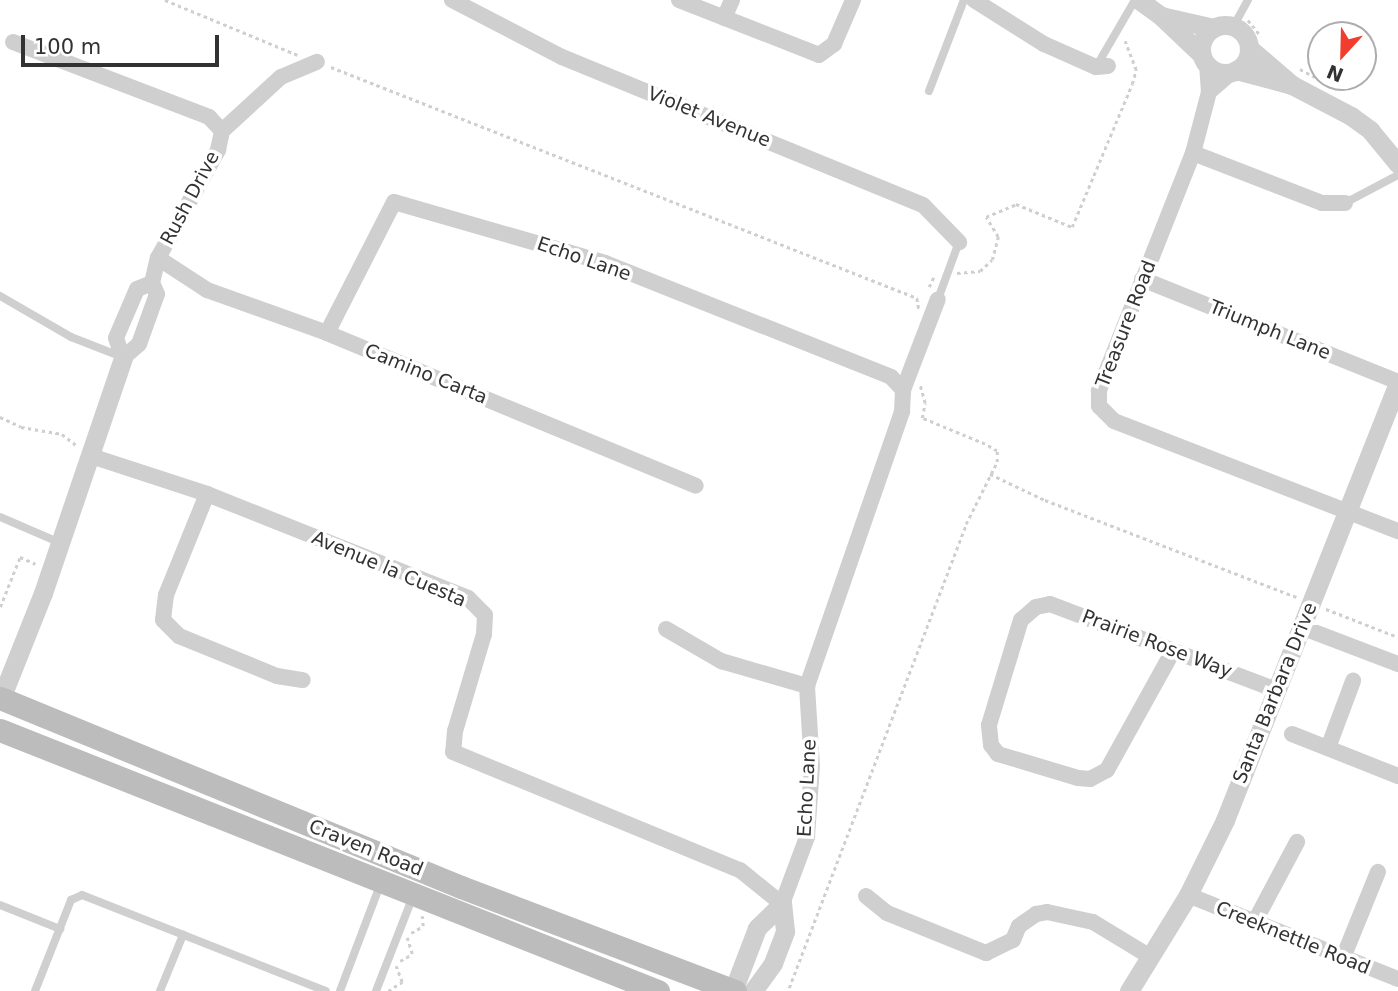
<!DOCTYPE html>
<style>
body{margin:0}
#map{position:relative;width:1398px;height:991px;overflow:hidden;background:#fff;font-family:"DejaVu Sans",sans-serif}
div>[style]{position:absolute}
.path>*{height:2.5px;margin-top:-1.25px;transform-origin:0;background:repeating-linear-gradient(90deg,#cfcfcf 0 3.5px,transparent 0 7px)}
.service>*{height:8px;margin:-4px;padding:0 4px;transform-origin:4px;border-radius:4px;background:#cfcfcf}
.minor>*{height:16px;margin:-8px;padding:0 8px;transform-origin:8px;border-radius:8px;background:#cfcfcf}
.tertiary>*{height:19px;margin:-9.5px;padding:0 9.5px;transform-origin:9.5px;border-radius:9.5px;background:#cfcfcf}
.tertiary>.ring{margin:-9.5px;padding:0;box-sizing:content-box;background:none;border:19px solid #cfcfcf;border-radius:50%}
.secondary>*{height:23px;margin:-11.5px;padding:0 11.5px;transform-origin:11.5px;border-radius:11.5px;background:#bcbcbc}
span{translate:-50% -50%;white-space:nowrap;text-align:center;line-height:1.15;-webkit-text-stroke:7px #fff;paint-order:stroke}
.street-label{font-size:19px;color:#323232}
.north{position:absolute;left:1307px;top:21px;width:70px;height:70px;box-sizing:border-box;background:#fff;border:2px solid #adadad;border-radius:50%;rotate:202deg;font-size:19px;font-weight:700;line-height:28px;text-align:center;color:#323232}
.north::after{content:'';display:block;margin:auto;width:24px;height:32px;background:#f13d2d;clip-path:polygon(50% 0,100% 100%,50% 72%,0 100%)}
.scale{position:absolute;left:21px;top:35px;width:198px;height:32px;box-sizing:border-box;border:4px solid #323232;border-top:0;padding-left:9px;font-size:21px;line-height:24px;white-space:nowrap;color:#323232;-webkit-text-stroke:5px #fff;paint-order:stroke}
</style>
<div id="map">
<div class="path">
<div style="left:165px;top:0;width:144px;rotate:22.5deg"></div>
<div style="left:1248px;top:20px;width:21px;rotate:51deg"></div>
<div style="left:331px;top:67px;width:630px;rotate:21.51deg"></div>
<div style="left:917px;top:298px;width:11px;rotate:80deg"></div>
<div style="left:1300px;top:69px;width:17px;rotate:28deg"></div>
<div style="left:957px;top:273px;width:23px;rotate:-5deg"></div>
<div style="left:980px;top:271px;width:16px;rotate:-43deg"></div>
<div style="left:992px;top:260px;width:24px;rotate:-75deg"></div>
<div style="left:998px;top:237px;width:23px;rotate:-121deg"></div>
<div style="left:986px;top:217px;width:33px;rotate:-23deg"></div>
<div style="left:1016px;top:204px;width:61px;rotate:22.3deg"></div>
<div style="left:1072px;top:227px;width:155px;rotate:-67.2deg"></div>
<div style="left:1132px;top:84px;width:15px;rotate:-74deg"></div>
<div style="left:1136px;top:70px;width:31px;rotate:-111deg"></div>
<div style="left:929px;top:287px;width:14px;rotate:-65deg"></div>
<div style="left:0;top:417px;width:23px;rotate:25deg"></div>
<div style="left:21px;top:427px;width:42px;rotate:9.7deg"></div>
<div style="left:62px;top:434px;width:18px;rotate:38deg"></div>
<div style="left:990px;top:474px;width:61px;rotate:25.3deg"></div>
<div style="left:1045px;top:500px;width:270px;rotate:21.1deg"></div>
<div style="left:0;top:607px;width:54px;rotate:-68.2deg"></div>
<div style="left:20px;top:557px;width:17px;rotate:24deg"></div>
<div style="left:1326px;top:609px;width:77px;rotate:21.3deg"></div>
<div style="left:411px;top:933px;width:14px;rotate:-30deg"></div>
<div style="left:423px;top:926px;width:10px;rotate:-96deg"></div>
<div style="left:400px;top:961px;width:14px;rotate:-30deg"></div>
<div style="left:412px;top:954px;width:17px;rotate:-107deg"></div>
<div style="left:789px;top:988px;width:497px;rotate:-69.1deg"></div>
<div style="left:966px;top:524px;width:69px;rotate:-63.4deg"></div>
<div style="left:997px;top:462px;width:11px;rotate:-90deg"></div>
<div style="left:997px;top:451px;width:14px;rotate:-150deg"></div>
<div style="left:985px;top:444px;width:68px;rotate:-157.6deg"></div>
<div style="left:922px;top:418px;width:15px;rotate:-79deg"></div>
<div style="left:925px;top:403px;width:19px;rotate:-106deg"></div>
<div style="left:388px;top:991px;width:17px;rotate:-33deg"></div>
<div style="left:402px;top:982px;width:17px;rotate:-111deg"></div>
</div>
<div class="service">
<div style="left:1233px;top:27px;width:31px;rotate:-61deg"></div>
<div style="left:1096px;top:67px;width:78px;rotate:-59.8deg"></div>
<div style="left:929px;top:91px;width:97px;rotate:-69deg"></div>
<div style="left:1345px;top:203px;width:60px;rotate:-27.8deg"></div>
<div style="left:0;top:296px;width:82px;rotate:30deg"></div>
<div style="left:71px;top:337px;width:55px;rotate:21.4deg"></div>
<div style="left:938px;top:299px;width:61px;rotate:-69.8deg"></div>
<div style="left:0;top:517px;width:63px;rotate:23.3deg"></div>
<div style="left:0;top:905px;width:65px;rotate:21.8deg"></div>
<div style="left:35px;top:991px;width:98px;rotate:-68.4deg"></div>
<div style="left:71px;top:900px;width:12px;rotate:-24deg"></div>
<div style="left:82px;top:895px;width:262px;rotate:21.5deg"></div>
<div style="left:160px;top:991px;width:61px;rotate:-67.7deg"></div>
<div style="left:340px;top:991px;width:113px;rotate:-69.3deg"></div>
<div style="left:376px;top:991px;width:102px;rotate:-68.7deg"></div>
</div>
<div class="minor">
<div style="left:452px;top:0;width:124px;rotate:27.4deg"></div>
<div style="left:562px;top:57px;width:390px;rotate:22.3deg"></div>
<div style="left:923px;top:205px;width:52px;rotate:45.8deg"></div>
<div style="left:679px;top:0;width:150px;rotate:21.4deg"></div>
<div style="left:819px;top:55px;width:19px;rotate:-36deg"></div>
<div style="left:834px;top:44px;width:48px;rotate:-66.6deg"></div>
<div style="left:974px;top:0;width:83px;rotate:32.2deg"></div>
<div style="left:1044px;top:44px;width:57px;rotate:23.9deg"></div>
<div style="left:1096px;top:67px;width:12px;rotate:-5deg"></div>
<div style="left:724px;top:18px;width:20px;rotate:-66deg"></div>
<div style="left:13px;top:42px;width:210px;rotate:20.9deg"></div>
<div style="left:209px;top:117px;width:19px;rotate:47deg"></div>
<div style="left:1207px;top:64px;width:28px;rotate:86deg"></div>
<div style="left:1209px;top:92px;width:30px;rotate:-41deg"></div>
<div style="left:1209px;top:92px;width:63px;rotate:104.7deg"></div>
<div style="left:1193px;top:153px;width:256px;rotate:111.6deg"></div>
<div style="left:1099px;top:391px;width:15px;rotate:90deg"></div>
<div style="left:1099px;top:406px;width:21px;rotate:45deg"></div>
<div style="left:1114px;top:421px;width:305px;rotate:21.2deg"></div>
<div style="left:222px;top:131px;width:80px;rotate:-42.5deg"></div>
<div style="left:281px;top:77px;width:39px;rotate:-23deg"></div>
<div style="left:1193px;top:153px;width:138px;rotate:21.2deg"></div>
<div style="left:1322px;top:203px;width:23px"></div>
<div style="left:158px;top:258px;width:59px;rotate:33.1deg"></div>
<div style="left:207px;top:290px;width:127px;rotate:19.7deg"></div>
<div style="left:327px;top:333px;width:399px;rotate:22.5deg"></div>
<div style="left:1142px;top:279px;width:276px;rotate:21.9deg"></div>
<div style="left:152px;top:283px;width:16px;rotate:158deg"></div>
<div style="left:137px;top:289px;width:53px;rotate:113.2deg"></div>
<div style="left:116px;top:338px;width:21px;rotate:71deg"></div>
<div style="left:123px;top:358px;width:21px;rotate:-41deg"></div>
<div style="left:139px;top:344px;width:53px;rotate:-70.2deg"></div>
<div style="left:157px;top:294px;width:12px;rotate:-114deg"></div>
<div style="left:152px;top:283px;width:26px;rotate:-77deg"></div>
<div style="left:158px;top:258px;width:124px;rotate:-60.9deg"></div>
<div style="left:218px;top:150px;width:19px;rotate:-78deg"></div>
<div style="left:327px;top:333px;width:147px;rotate:-62.9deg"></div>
<div style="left:394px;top:202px;width:220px;rotate:16.1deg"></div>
<div style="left:605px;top:263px;width:308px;rotate:21.7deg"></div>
<div style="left:891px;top:377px;width:18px;rotate:47deg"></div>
<div style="left:91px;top:456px;width:122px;rotate:18.1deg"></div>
<div style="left:207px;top:494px;width:281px;rotate:21.7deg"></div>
<div style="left:468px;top:598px;width:24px;rotate:45deg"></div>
<div style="left:485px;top:615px;width:19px;rotate:93deg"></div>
<div style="left:484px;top:634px;width:101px;rotate:106.6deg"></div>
<div style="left:455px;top:731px;width:21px;rotate:95deg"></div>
<div style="left:453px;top:752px;width:310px;rotate:22.4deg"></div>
<div style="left:740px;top:870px;width:54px;rotate:39deg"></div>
<div style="left:782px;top:904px;width:72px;rotate:-69.5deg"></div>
<div style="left:807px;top:837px;width:71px;rotate:-86deg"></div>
<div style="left:812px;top:766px;width:80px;rotate:-93.6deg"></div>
<div style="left:807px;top:686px;width:291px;rotate:-70.9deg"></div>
<div style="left:902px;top:411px;width:21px;rotate:-87deg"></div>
<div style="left:903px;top:390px;width:97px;rotate:-69deg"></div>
<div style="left:207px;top:494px;width:109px;rotate:112.1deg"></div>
<div style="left:166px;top:595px;width:25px;rotate:97deg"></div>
<div style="left:163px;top:620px;width:23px;rotate:45deg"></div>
<div style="left:179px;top:636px;width:106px;rotate:22.2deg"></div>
<div style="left:277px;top:676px;width:26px;rotate:9deg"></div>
<div style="left:1301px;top:627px;width:104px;rotate:20.9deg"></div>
<div style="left:666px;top:629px;width:64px;rotate:30.2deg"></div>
<div style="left:721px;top:661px;width:90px;rotate:16.2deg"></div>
<div style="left:1173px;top:651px;width:136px;rotate:119deg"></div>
<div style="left:1107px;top:770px;width:19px;rotate:152deg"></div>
<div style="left:1090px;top:779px;width:12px;rotate:-175deg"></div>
<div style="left:1078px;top:778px;width:84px;rotate:-163.3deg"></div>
<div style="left:998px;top:754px;width:11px;rotate:-128deg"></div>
<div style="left:991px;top:745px;width:20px;rotate:-96deg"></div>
<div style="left:989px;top:725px;width:110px;rotate:-73.1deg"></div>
<div style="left:1021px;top:620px;width:20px;rotate:-41deg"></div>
<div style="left:1036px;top:607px;width:14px;rotate:-12deg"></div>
<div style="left:1050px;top:604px;width:242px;rotate:20.8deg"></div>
<div style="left:1292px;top:734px;width:114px;rotate:21.6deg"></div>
<div style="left:1328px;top:748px;width:72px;rotate:-69.5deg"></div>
<div style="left:1188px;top:895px;width:226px;rotate:21.8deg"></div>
<div style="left:866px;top:896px;width:27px;rotate:39deg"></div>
<div style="left:887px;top:913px;width:107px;rotate:22deg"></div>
<div style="left:986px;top:953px;width:30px;rotate:-26deg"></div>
<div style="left:1013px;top:940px;width:15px;rotate:-67deg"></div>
<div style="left:1019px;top:926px;width:21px;rotate:-35deg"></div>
<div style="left:1036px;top:914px;width:11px;rotate:-10deg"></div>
<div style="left:1047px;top:912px;width:47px;rotate:12.3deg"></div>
<div style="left:1093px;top:922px;width:66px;rotate:31.3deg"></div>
<div style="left:1254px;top:923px;width:92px;rotate:-62deg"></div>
<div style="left:1343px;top:958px;width:93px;rotate:-67.9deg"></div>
</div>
<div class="tertiary">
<div style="left:1139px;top:0;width:27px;rotate:36deg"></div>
<div class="ring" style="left:1201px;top:25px;width:29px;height:29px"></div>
<div style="left:1201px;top:54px;width:55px;rotate:-136.5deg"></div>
<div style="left:1161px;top:16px;width:54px;rotate:12.8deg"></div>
<div style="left:1236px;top:70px;width:58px;rotate:15deg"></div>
<div style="left:1292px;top:85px;width:57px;rotate:-139.3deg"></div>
<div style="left:1292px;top:85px;width:67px;rotate:27.7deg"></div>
<div style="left:1351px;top:116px;width:24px;rotate:36deg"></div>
<div style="left:1370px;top:130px;width:44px;rotate:50.5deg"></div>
<div style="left:0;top:701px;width:116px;rotate:-68.3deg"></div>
<div style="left:43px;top:593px;width:248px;rotate:-71.2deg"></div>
<div style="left:733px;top:991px;width:67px;rotate:-69.1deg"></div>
<div style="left:757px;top:928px;width:35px;rotate:-44deg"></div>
<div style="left:753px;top:991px;width:34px;rotate:-54deg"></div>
<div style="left:773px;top:963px;width:34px;rotate:-69deg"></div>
<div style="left:785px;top:931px;width:27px;rotate:-96deg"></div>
<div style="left:1129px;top:991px;width:113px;rotate:-58.4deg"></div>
<div style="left:1188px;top:895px;width:84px;rotate:-63.7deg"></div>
<div style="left:1225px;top:820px;width:470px;rotate:-68.4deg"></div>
</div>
<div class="secondary">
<div style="left:0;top:698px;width:498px;rotate:22.3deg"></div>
<div style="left:461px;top:887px;width:293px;rotate:20.8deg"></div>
<div style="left:0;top:730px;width:708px;rotate:21.64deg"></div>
</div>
<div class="street-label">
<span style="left:709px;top:117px;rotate:22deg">Violet Avenue</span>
<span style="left:190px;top:198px;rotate:-62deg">Rush Drive</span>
<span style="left:584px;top:259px;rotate:19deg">Echo Lane</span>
<span style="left:1126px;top:324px;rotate:-69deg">Treasure Road</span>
<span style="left:1270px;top:330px;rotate:22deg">Triumph Lane</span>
<span style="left:426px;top:374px;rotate:22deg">Camino Carta</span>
<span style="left:389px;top:569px;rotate:23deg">Avenue la Cuesta</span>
<span style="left:1157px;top:644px;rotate:21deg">Prairie Rose Way</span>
<span style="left:1275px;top:693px;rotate:-68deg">Santa Barbara Drive</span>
<span style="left:807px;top:788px;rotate:-87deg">Echo Lane</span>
<span style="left:366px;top:848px;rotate:22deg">Craven Road</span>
<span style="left:1293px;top:938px;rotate:22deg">Creeknettle Road</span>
</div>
<div class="north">N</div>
<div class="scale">100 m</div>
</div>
